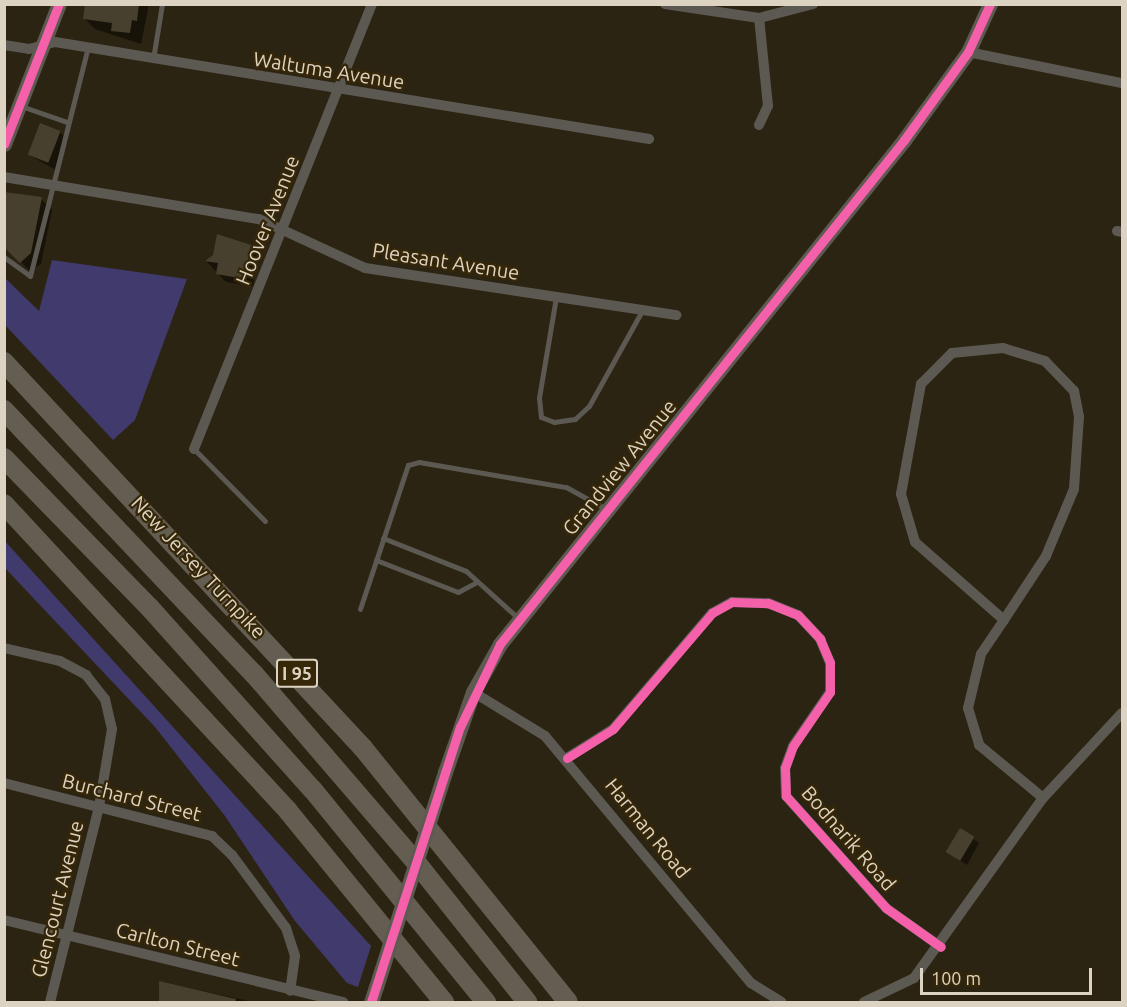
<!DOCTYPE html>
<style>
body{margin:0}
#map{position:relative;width:1127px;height:1007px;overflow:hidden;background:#2c2412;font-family:Ubuntu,sans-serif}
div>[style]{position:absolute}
.green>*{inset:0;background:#413a6c}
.shadow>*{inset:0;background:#0007}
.building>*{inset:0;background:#48402f;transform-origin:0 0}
.lane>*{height:5px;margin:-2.5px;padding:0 2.5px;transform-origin:2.5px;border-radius:2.5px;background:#5c5953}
.street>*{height:10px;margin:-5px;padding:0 5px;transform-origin:5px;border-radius:5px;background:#5c5953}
.secondary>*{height:15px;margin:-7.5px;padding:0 7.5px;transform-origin:7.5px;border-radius:7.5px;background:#5f5a51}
.highway>*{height:20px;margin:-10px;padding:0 10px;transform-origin:10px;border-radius:10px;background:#635d52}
.secondary-bridge>*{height:15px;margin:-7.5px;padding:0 7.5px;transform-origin:7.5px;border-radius:7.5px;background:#5f5a51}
.cycleway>*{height:9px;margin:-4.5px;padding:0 4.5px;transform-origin:4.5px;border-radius:4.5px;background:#f560ab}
span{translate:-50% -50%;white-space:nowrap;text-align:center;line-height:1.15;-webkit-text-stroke:4.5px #362708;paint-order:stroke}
.shield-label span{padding:2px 4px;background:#362708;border:2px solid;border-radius:4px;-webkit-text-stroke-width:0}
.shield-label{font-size:18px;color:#ddd3c2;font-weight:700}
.street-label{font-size:20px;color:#ddd3c2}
.frame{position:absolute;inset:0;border:6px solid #ddd3c2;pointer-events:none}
.scale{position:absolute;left:920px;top:968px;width:172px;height:27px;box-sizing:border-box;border:3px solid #ddd3c2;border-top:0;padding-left:8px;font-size:18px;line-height:21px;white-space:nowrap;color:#ddd3c2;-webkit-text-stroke:4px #362708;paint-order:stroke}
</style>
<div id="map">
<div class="green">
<div style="clip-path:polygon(52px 260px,187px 279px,135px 420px,113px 440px,5px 325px,5px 278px,39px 311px)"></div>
<div style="clip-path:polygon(4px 540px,371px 946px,358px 987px,347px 983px,295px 921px,225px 816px,155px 727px,5px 568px)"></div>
</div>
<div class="shadow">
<div style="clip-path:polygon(86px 4px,149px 4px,141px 44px,95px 29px,84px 18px)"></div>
<div style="clip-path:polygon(60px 132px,68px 140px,56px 170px,29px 155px)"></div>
<div style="clip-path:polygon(41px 199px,52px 210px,41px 264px,30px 271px,4px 245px)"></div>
<div style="clip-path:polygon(250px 246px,258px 254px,253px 286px,226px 282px,207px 262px)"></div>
<div style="clip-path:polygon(960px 830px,979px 843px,967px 865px,948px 852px)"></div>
<div style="clip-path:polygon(161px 982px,249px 1001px,250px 1002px,163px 1002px)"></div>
</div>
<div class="building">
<div style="clip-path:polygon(85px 4px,139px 4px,137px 21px,132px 20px,130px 33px,111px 31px,112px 23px,83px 19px)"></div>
<div style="left:40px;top:123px;width:22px;height:34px;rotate:21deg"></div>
<div style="clip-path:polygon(4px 192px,42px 197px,31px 253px,20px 263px,4px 247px)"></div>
<div style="clip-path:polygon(217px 234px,251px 245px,245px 279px,216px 274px,218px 263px,205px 261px,213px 255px)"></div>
<div style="left:960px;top:828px;width:17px;height:28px;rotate:31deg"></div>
<div style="clip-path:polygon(159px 981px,236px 999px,235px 1002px,159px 1001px)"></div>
</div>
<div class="lane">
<div style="left:153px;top:59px;width:56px;rotate:-80.7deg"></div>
<div style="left:21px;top:106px;width:49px;rotate:19.2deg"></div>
<div style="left:4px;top:257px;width:32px;rotate:36deg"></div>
<div style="left:30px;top:276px;width:236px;rotate:-75.8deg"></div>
<div style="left:556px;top:297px;width:102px;rotate:99.6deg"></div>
<div style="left:539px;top:398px;width:19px;rotate:84deg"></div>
<div style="left:541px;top:417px;width:14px;rotate:21deg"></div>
<div style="left:554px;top:422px;width:21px;rotate:-8deg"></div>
<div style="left:575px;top:419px;width:19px;rotate:-43deg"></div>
<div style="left:589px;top:406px;width:111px;rotate:-60.9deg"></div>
<div style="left:194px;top:449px;width:101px;rotate:45.4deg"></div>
<div style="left:383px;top:538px;width:89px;rotate:21.7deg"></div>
<div style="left:466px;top:571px;width:70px;rotate:42.1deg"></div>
<div style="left:376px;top:560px;width:88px;rotate:21.3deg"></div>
<div style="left:458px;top:592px;width:21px;rotate:-28deg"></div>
<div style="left:360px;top:609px;width:152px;rotate:-71.6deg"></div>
<div style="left:408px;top:465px;width:11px;rotate:-15deg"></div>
<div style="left:419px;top:462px;width:149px;rotate:9.7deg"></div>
<div style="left:566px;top:487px;width:46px;rotate:28.8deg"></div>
</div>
<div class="street">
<div style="left:665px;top:4px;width:95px;rotate:8.5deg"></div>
<div style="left:759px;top:18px;width:56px;rotate:-14.5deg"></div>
<div style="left:4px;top:45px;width:25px;rotate:9deg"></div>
<div style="left:29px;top:49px;width:27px;rotate:-15deg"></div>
<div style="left:55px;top:42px;width:602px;rotate:9.27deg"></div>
<div style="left:968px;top:52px;width:157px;rotate:11.4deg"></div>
<div style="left:759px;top:125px;width:21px;rotate:-65deg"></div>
<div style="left:768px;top:106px;width:88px;rotate:-95.8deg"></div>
<div style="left:4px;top:177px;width:258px;rotate:9.4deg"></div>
<div style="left:259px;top:219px;width:117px;rotate:24.8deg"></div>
<div style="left:365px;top:268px;width:315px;rotate:8.6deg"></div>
<div style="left:1117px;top:231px;width:5px;rotate:11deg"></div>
<div style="left:1003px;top:348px;width:44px;rotate:17.2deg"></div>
<div style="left:1045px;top:361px;width:42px;rotate:46deg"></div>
<div style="left:1074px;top:391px;width:26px;rotate:79deg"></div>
<div style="left:1079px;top:417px;width:72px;rotate:94deg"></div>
<div style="left:1074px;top:489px;width:73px;rotate:112.7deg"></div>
<div style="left:1046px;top:556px;width:77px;rotate:123.3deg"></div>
<div style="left:1004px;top:620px;width:118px;rotate:-138.8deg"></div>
<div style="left:915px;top:542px;width:50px;rotate:-106.3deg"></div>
<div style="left:901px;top:494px;width:112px;rotate:-79.7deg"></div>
<div style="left:921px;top:384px;width:44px;rotate:-45deg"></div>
<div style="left:952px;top:353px;width:51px;rotate:-5.6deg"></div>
<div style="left:194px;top:449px;width:479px;rotate:-68.2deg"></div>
<div style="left:1004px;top:620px;width:41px;rotate:124.1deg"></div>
<div style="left:981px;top:654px;width:56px;rotate:103.5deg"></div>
<div style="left:968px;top:708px;width:39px;rotate:73deg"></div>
<div style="left:979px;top:745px;width:83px;rotate:39.6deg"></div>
<div style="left:4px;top:648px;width:57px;rotate:13.1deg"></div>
<div style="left:60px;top:661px;width:30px;rotate:28deg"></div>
<div style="left:86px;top:675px;width:31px;rotate:52deg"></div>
<div style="left:105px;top:699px;width:31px;rotate:77deg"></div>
<div style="left:112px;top:729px;width:79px;rotate:99.5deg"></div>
<div style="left:99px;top:807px;width:201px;rotate:104.1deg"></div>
<div style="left:473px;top:692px;width:84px;rotate:31.4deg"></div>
<div style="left:545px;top:736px;width:322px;rotate:50.2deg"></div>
<div style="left:751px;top:983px;width:36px;rotate:32deg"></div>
<div style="left:567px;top:758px;width:54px;rotate:-32.2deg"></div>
<div style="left:613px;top:729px;width:153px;rotate:-49.5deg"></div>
<div style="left:712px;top:613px;width:23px;rotate:-29deg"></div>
<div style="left:732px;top:602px;width:36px;rotate:2deg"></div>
<div style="left:768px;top:603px;width:32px;rotate:22deg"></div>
<div style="left:798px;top:615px;width:33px;rotate:47deg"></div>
<div style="left:820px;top:639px;width:26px;rotate:67deg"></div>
<div style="left:830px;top:663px;width:29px;rotate:90deg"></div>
<div style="left:830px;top:692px;width:65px;rotate:124.4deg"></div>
<div style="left:793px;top:746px;width:23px;rotate:110deg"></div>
<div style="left:785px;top:768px;width:28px;rotate:88deg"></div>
<div style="left:786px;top:796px;width:150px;rotate:48.2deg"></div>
<div style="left:886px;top:908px;width:67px;rotate:35.3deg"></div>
<div style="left:4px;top:783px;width:215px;rotate:14.3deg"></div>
<div style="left:212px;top:836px;width:28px;rotate:44deg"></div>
<div style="left:232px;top:855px;width:91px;rotate:53.5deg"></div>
<div style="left:286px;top:928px;width:29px;rotate:72deg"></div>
<div style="left:295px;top:956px;width:35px;rotate:98deg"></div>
<div style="left:4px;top:920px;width:349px;rotate:13.6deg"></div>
<div style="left:864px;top:1002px;width:55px;rotate:-25.6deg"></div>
<div style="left:914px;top:978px;width:221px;rotate:-54.4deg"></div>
<div style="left:1043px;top:798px;width:116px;rotate:-47.1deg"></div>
</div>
<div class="secondary">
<div style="left:4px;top:144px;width:150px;rotate:-68.6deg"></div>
<div style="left:445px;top:772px;width:85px;rotate:-70.7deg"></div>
<div style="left:473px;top:692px;width:55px;rotate:-60.6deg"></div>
<div style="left:500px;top:644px;width:646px;rotate:-51.28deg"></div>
<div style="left:904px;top:140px;width:109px;rotate:-54deg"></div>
<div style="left:968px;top:52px;width:53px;rotate:-65.4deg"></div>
<div style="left:371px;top:1002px;width:16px;rotate:-72deg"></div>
</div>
<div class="highway">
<div style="left:4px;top:362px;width:527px;rotate:47.08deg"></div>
<div style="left:363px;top:748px;width:326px;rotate:51.1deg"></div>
<div style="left:4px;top:410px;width:364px;rotate:46.6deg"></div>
<div style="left:254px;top:674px;width:253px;rotate:49.3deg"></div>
<div style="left:419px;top:866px;width:174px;rotate:51.5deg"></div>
<div style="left:4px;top:458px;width:209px;rotate:45.8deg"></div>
<div style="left:150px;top:608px;width:244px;rotate:48.2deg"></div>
<div style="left:313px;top:790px;width:274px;rotate:50.8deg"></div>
<div style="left:4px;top:504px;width:418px;rotate:47.2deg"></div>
<div style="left:288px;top:811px;width:247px;rotate:50.8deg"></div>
</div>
<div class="secondary-bridge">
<div style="left:376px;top:987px;width:226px;rotate:-72.2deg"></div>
</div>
<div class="cycleway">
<div style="left:4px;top:144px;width:150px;rotate:-68.6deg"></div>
<div style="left:567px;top:758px;width:54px;rotate:-32.2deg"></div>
<div style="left:613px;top:729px;width:153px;rotate:-49.5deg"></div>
<div style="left:712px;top:613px;width:23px;rotate:-29deg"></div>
<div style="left:732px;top:602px;width:36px;rotate:2deg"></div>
<div style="left:768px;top:603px;width:32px;rotate:22deg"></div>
<div style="left:798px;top:615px;width:33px;rotate:47deg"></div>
<div style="left:820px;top:639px;width:26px;rotate:67deg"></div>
<div style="left:830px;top:663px;width:29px;rotate:90deg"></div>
<div style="left:830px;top:692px;width:65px;rotate:124.4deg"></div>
<div style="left:793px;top:746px;width:23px;rotate:110deg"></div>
<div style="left:785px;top:768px;width:28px;rotate:88deg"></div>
<div style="left:786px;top:796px;width:150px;rotate:48.2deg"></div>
<div style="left:886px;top:908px;width:67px;rotate:35.3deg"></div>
<div style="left:371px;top:1002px;width:289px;rotate:-72.1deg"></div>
<div style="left:460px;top:727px;width:92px;rotate:-64.3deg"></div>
<div style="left:500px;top:644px;width:646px;rotate:-51.28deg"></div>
<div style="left:904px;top:140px;width:109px;rotate:-54deg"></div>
<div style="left:968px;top:52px;width:53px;rotate:-65.4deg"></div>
</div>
<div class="shield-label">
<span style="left:297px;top:673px">I 95</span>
</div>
<div class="street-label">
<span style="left:329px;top:70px;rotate:9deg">Waltuma Avenue</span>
<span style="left:267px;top:220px;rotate:-68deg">Hoover Avenue</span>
<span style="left:446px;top:261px;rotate:9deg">Pleasant Avenue</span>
<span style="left:619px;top:467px;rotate:-51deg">Grandview Avenue</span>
<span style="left:199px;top:567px;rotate:47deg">New Jersey Turnpike</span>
<span style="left:132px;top:797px;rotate:14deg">Burchard Street</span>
<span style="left:648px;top:828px;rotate:51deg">Harman Road</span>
<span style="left:849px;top:838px;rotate:49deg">Bodnarik Road</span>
<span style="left:57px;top:899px;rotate:-76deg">Glencourt Avenue</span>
<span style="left:178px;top:944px;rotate:14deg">Carlton Street</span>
</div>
<div class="frame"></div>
<div class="scale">100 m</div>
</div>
